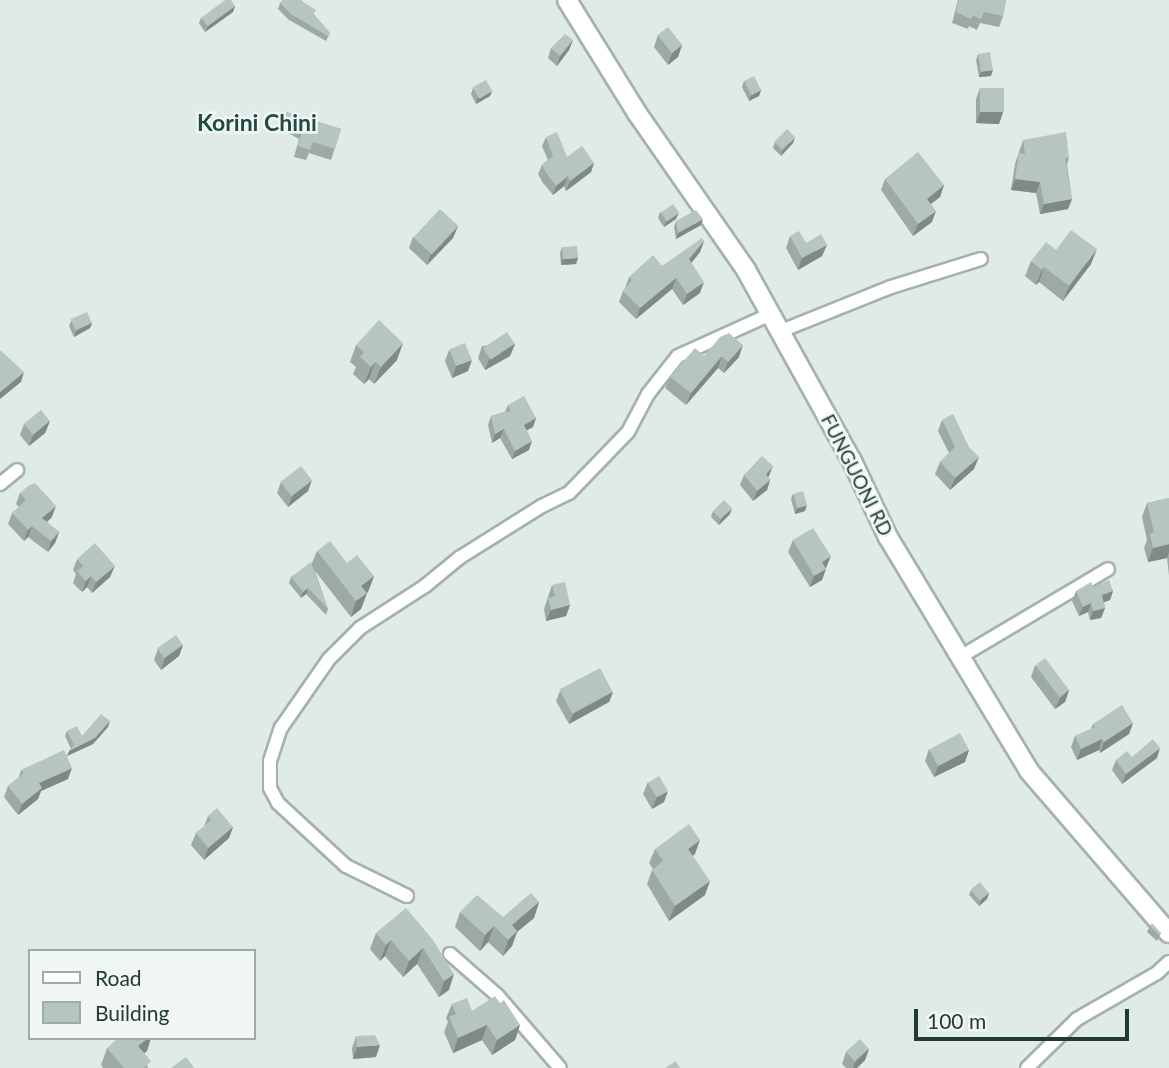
<!DOCTYPE html>
<style>
body{margin:0}
#map{position:relative;width:1169px;height:1068px;overflow:hidden;background:#e0eae7;font-family:Lato,sans-serif}
div>[style]{position:absolute}
.roads{filter:drop-shadow(2px 0 #a3b2ae) drop-shadow(-2px 0 #a3b2ae) drop-shadow(0 2px #a3b2ae) drop-shadow(0 -2px #a3b2ae)}
.street>*{height:12px;margin:-6px;padding:0 6px;transform-origin:6px;border-radius:6px;background:#fff}
.secondary>*{height:18px;margin:-9px;padding:0 9px;transform-origin:9px;border-radius:9px;background:#fff}
.wall>*{inset:0;background:#9da9a5}
.shaded-wall>*{inset:0;background:#7f8a86}
.building>*{inset:0;background:#b6c5c0;transform-origin:0 0}
span{translate:-50% -50%;white-space:nowrap;text-align:center;line-height:1.15;-webkit-text-stroke:5px #f1f7f4;paint-order:stroke}
.street-label{font-size:19px;color:#223a35}
.quarter-label{font-size:23px;color:#204a43;font-weight:700}
.legend{position:absolute;left:28px;top:949px;width:228px;height:91px;box-sizing:border-box;background:#f1f7f4;border:2px solid #9eaba8;margin:0;padding:9px 12px;list-style:none;font-size:21px;color:#223a35}
.legend li{display:flex;align-items:center;gap:14px;height:35px}
.legend b{width:35px;border:2px solid #9eaba8}
.scale{position:absolute;left:914px;top:1009px;width:215px;height:32px;box-sizing:border-box;border:4px solid #223a35;border-top:0;padding-left:9px;font-size:21px;line-height:24px;white-space:nowrap;color:#223a35;-webkit-text-stroke:5px #f1f7f4;paint-order:stroke}
</style>
<div id="map">
<div class="roads">
<div class="street">
<div style="left:781px;top:331px;width:118px;rotate:-21.8deg"></div>
<div style="left:891px;top:287px;width:94px;rotate:-17.3deg"></div>
<div style="left:0;top:484px;width:22px;rotate:-39deg"></div>
<div style="left:960px;top:657px;width:172px;rotate:-30.7deg"></div>
<div style="left:407px;top:896px;width:68px;rotate:-153.8deg"></div>
<div style="left:346px;top:866px;width:93px;rotate:-137.2deg"></div>
<div style="left:278px;top:803px;width:17px;rotate:-118deg"></div>
<div style="left:270px;top:788px;width:27px;rotate:-90deg"></div>
<div style="left:270px;top:761px;width:35px;rotate:-72deg"></div>
<div style="left:281px;top:728px;width:84px;rotate:-55.2deg"></div>
<div style="left:329px;top:659px;width:44px;rotate:-45deg"></div>
<div style="left:360px;top:628px;width:77px;rotate:-32.9deg"></div>
<div style="left:425px;top:586px;width:44px;rotate:-39.5deg"></div>
<div style="left:459px;top:558px;width:98px;rotate:-32.1deg"></div>
<div style="left:542px;top:506px;width:30px;rotate:-26deg"></div>
<div style="left:569px;top:493px;width:85px;rotate:-46deg"></div>
<div style="left:628px;top:432px;width:43px;rotate:-62.2deg"></div>
<div style="left:648px;top:394px;width:48px;rotate:-51.7deg"></div>
<div style="left:678px;top:356px;width:102px;rotate:-24.3deg"></div>
<div style="left:450px;top:954px;width:62px;rotate:41.1deg"></div>
<div style="left:497px;top:995px;width:96px;rotate:49.2deg"></div>
<div style="left:1027px;top:1068px;width:70px;rotate:-44.4deg"></div>
<div style="left:1077px;top:1019px;width:92px;rotate:-29.9deg"></div>
<div style="left:1157px;top:973px;width:16px;rotate:-43deg"></div>
</div>
<div class="secondary">
<div style="left:567px;top:0;width:133px;rotate:58.2deg"></div>
<div style="left:637px;top:113px;width:191px;rotate:55.2deg"></div>
<div style="left:746px;top:270px;width:218px;rotate:61deg"></div>
<div style="left:852px;top:461px;width:84px;rotate:64.7deg"></div>
<div style="left:888px;top:537px;width:273px;rotate:58.9deg"></div>
<div style="left:1029px;top:771px;width:214px;rotate:49.2deg"></div>
</div>
</div>
<div class="wall">
<div style="clip-path:polygon(283px 0,301px 0,330px 33px,326px 41px,289px 20px,278px 9px,280px 3px)"></div>
<div style="clip-path:polygon(958px 0,1006px 0,1003px 16px,999px 27px,980px 23px,977px 30px,969px 26px,968px 29px,952px 23px)"></div>
<div style="clip-path:polygon(235px 6px,233px 12px,205px 32px,199px 23px,201px 18px)"></div>
<div style="clip-path:polygon(658px 35px,682px 45px,678px 57px,668px 65px,654px 47px)"></div>
<div style="clip-path:polygon(573px 40px,569px 50px,557px 66px,548px 58px,551px 48px)"></div>
<div style="clip-path:polygon(978px 54px,991px 76px,979px 77px,976px 60px)"></div>
<div style="clip-path:polygon(744px 81px,761px 90px,759px 96px,749px 101px,742px 87px)"></div>
<div style="clip-path:polygon(473px 88px,492px 91px,490px 96px,476px 104px,471px 94px)"></div>
<div style="clip-path:polygon(980px 88px,1003px 112px,999px 124px,976px 123px,976px 99px)"></div>
<div style="clip-path:polygon(283px 111px,341px 129px,331px 160px,309px 153px,306px 160px,294px 157px,299px 139px,277px 127px)"></div>
<div style="clip-path:polygon(546px 137px,567px 157px,594px 163px,591px 172px,566px 191px,564px 186px,553px 195px,543px 183px,538px 174px,542px 165px,548px 160px,542px 146px)"></div>
<div style="clip-path:polygon(1023px 140px,1069px 158px,1067px 165px,1072px 199px,1068px 209px,1040px 214px,1036px 193px,1011px 190px,1015px 164px)"></div>
<div style="clip-path:polygon(775px 142px,793px 143px,781px 156px,773px 148px)"></div>
<div style="clip-path:polygon(885px 179px,944px 185px,940px 197px,931px 204px,932px 222px,913px 236px,881px 190px)"></div>
<div style="clip-path:polygon(660px 212px,676px 219px,664px 227px,658px 218px)"></div>
<div style="clip-path:polygon(676px 221px,701px 225px,676px 239px,674px 227px)"></div>
<div style="clip-path:polygon(458px 226px,453px 238px,427px 265px,409px 248px,413px 237px)"></div>
<div style="clip-path:polygon(790px 236px,806px 243px,822px 256px,798px 270px,786px 248px)"></div>
<div style="clip-path:polygon(704px 241px,700px 252px,691px 263px,700px 293px,683px 305px,672px 289px,636px 319px,619px 302px,623px 291px,625px 288px,629px 277px,662px 266px)"></div>
<div style="clip-path:polygon(562px 247px,578px 258px,576px 264px,561px 265px,560px 253px)"></div>
<div style="clip-path:polygon(1056px 250px,1091px 264px,1063px 301px,1039px 282px,1036px 285px,1025px 276px,1031px 261px)"></div>
<div style="clip-path:polygon(71px 321px,92px 323px,90px 328px,74px 337px,69px 326px)"></div>
<div style="clip-path:polygon(515px 344px,510px 356px,485px 370px,478px 358px,482px 346px)"></div>
<div style="clip-path:polygon(356px 345px,397px 360px,374px 384px,369px 379px,364px 384px,353px 374px,356px 367px,350px 362px)"></div>
<div style="clip-path:polygon(449px 350px,468px 371px,452px 378px,445px 361px)"></div>
<div style="clip-path:polygon(704px 356px,739px 357px,724px 373px,718px 368px,686px 405px,665px 388px,670px 377px)"></div>
<div style="clip-path:polygon(508px 405px,536px 418px,533px 427px,527px 430px,529px 450px,512px 459px,500px 438px,492px 443px,488px 425px,491px 416px,505px 412px)"></div>
<div style="clip-path:polygon(942px 420px,974px 469px,950px 490px,935px 474px,940px 462px,949px 453px,938px 431px)"></div>
<div style="clip-path:polygon(50px 421px,45px 433px,29px 446px,20px 435px,24px 424px)"></div>
<div style="clip-path:polygon(744px 475px,769px 476px,768px 477px,770px 480px,767px 490px,753px 501px,740px 485px)"></div>
<div style="clip-path:polygon(281px 482px,308px 491px,288px 507px,277px 493px)"></div>
<div style="clip-path:polygon(20px 493px,52px 517px,47px 522px,59px 532px,55px 543px,48px 552px,28px 537px,24px 541px,8px 524px,12px 513px,19px 507px,16px 504px)"></div>
<div style="clip-path:polygon(793px 494px,807px 505px,805px 511px,795px 514px,791px 499px)"></div>
<div style="clip-path:polygon(1169px 498px,1169px 576px,1167px 558px,1148px 562px,1144px 548px,1147px 540px,1142px 517px,1147px 503px)"></div>
<div style="clip-path:polygon(713px 511px,730px 514px,719px 525px,711px 517px)"></div>
<div style="clip-path:polygon(793px 540px,826px 568px,822px 580px,810px 587px,788px 552px)"></div>
<div style="clip-path:polygon(317px 551px,347px 563px,374px 576px,361px 609px,351px 617px,315px 571px,328px 609px,326px 615px,306px 594px,301px 598px,289px 583px,291px 577px,312px 563px)"></div>
<div style="clip-path:polygon(77px 559px,110px 577px,92px 593px,87px 587px,82px 592px,73px 583px,76px 574px,73px 570px)"></div>
<div style="clip-path:polygon(552px 585px,570px 605px,566px 616px,546px 621px,544px 609px)"></div>
<div style="clip-path:polygon(1093px 587px,1113px 591px,1110px 600px,1104px 602px,1105px 608px,1101px 618px,1090px 620px,1088px 612px,1079px 616px,1072px 601px,1076px 591px)"></div>
<div style="clip-path:polygon(183px 645px,179px 656px,161px 670px,154px 660px,158px 649px)"></div>
<div style="clip-path:polygon(1035px 665px,1069px 690px,1065px 702px,1055px 709px,1031px 677px)"></div>
<div style="clip-path:polygon(560px 691px,613px 692px,609px 702px,569px 724px,556px 701px)"></div>
<div style="clip-path:polygon(1133px 723px,1129px 734px,1100px 753px,1099px 750px,1077px 760px,1071px 747px,1075px 736px,1091px 729px,1093px 724px)"></div>
<div style="clip-path:polygon(108px 727px,93px 744px,67px 756px,71px 749px,65px 736px,67px 731px,82px 736px)"></div>
<div style="clip-path:polygon(929px 749px,969px 750px,965px 762px,934px 777px,925px 761px)"></div>
<div style="clip-path:polygon(1132px 757px,1157px 758px,1122px 784px,1112px 770px,1116px 760px)"></div>
<div style="clip-path:polygon(21px 770px,68px 779px,41px 791px,38px 799px,18px 815px,4px 797px,8px 786px,19px 777px)"></div>
<div style="clip-path:polygon(648px 782px,664px 802px,652px 809px,643px 794px)"></div>
<div style="clip-path:polygon(208px 816px,233px 827px,229px 838px,204px 860px,191px 845px,196px 833px,204px 827px)"></div>
<div style="clip-path:polygon(655px 849px,695px 854px,692px 856px,705px 895px,669px 921px,647px 884px,652px 870px,653px 869px,649px 863px)"></div>
<div style="clip-path:polygon(971px 890px,989px 893px,987px 899px,979px 906px,969px 895px)"></div>
<div style="clip-path:polygon(539px 902px,534px 918px,517px 932px,512px 946px,503px 956px,488px 942px,480px 951px,455px 927px,460px 912px,503px 917px)"></div>
<div style="clip-path:polygon(1150px 926px,1161px 933px,1157px 941px,1147px 932px)"></div>
<div style="clip-path:polygon(376px 933px,433px 940px,449px 990px,439px 997px,417px 964px,403px 977px,385px 956px,380px 961px,370px 949px)"></div>
<div style="clip-path:polygon(500px 1003px,520px 1025px,515px 1040px,492px 1055px,482px 1040px,453px 1053px,444px 1032px,448px 1022px,446px 1018px,452px 1004px,472px 1011px)"></div>
<div style="clip-path:polygon(356px 1036px,376px 1057px,353px 1059px,352px 1048px)"></div>
<div style="clip-path:polygon(148px 1038px,151px 1038px,147px 1051px,144px 1053px,148px 1068px,103px 1068px,101px 1065px,107px 1048px)"></div>
<div style="clip-path:polygon(869px 1049px,865px 1060px,857px 1068px,846px 1068px,842px 1064px,846px 1052px)"></div>
</div>
<div class="shaded-wall">
<div style="clip-path:polygon(235px 6px,233px 12px,205px 32px,208px 26px)"></div>
<div style="clip-path:polygon(573px 40px,569px 50px,557px 66px,560px 56px)"></div>
<div style="clip-path:polygon(682px 45px,678px 57px,668px 65px,672px 53px)"></div>
<div style="clip-path:polygon(993px 70px,991px 76px,979px 77px,981px 72px)"></div>
<div style="clip-path:polygon(761px 90px,759px 96px,749px 101px,751px 95px)"></div>
<div style="clip-path:polygon(492px 91px,490px 96px,476px 104px,478px 98px)"></div>
<div style="clip-path:polygon(980px 112px,1003px 112px,999px 124px,976px 123px)"></div>
<div style="clip-path:polygon(795px 137px,793px 143px,781px 156px,783px 150px)"></div>
<div style="clip-path:polygon(594px 163px,591px 172px,566px 191px,570px 181px)"></div>
<div style="clip-path:polygon(568px 176px,564px 186px,553px 195px,556px 186px)"></div>
<div style="clip-path:polygon(1015px 179px,1040px 182px,1036px 193px,1011px 190px)"></div>
<div style="clip-path:polygon(944px 185px,940px 197px,923px 210px,927px 199px)"></div>
<div style="clip-path:polygon(1072px 199px,1068px 209px,1040px 214px,1044px 204px)"></div>
<div style="clip-path:polygon(936px 211px,932px 222px,913px 236px,918px 224px)"></div>
<div style="clip-path:polygon(679px 213px,676px 219px,664px 227px,666px 221px)"></div>
<div style="clip-path:polygon(703px 219px,701px 225px,676px 239px,678px 233px)"></div>
<div style="clip-path:polygon(458px 226px,453px 238px,427px 265px,431px 254px)"></div>
<div style="clip-path:polygon(704px 241px,700px 252px,685px 271px,689px 259px)"></div>
<div style="clip-path:polygon(827px 245px,822px 256px,798px 270px,802px 258px)"></div>
<div style="clip-path:polygon(1097px 249px,1091px 264px,1063px 301px,1069px 286px)"></div>
<div style="clip-path:polygon(578px 258px,576px 264px,561px 265px,563px 259px)"></div>
<div style="clip-path:polygon(1044px 267px,1039px 282px,1036px 285px,1042px 270px)"></div>
<div style="clip-path:polygon(676px 278px,672px 289px,636px 319px,640px 308px)"></div>
<div style="clip-path:polygon(704px 282px,700px 293px,683px 305px,687px 294px)"></div>
<div style="clip-path:polygon(92px 323px,90px 328px,74px 337px,76px 331px)"></div>
<div style="clip-path:polygon(403px 343px,397px 360px,374px 384px,381px 367px)"></div>
<div style="clip-path:polygon(515px 344px,510px 356px,485px 370px,489px 359px)"></div>
<div style="clip-path:polygon(743px 345px,739px 357px,724px 373px,728px 362px)"></div>
<div style="clip-path:polygon(722px 356px,718px 368px,686px 405px,691px 393px)"></div>
<div style="clip-path:polygon(472px 360px,468px 371px,452px 378px,456px 366px)"></div>
<div style="clip-path:polygon(375px 362px,369px 379px,364px 384px,371px 367px)"></div>
<div style="clip-path:polygon(24px 372px,21px 382px,0 399px,0 392px)"></div>
<div style="clip-path:polygon(536px 418px,533px 427px,520px 434px,524px 425px)"></div>
<div style="clip-path:polygon(50px 421px,45px 433px,29px 446px,33px 435px)"></div>
<div style="clip-path:polygon(504px 429px,500px 438px,492px 443px,495px 434px)"></div>
<div style="clip-path:polygon(532px 441px,529px 450px,512px 459px,515px 451px)"></div>
<div style="clip-path:polygon(979px 457px,974px 469px,950px 490px,955px 478px)"></div>
<div style="clip-path:polygon(773px 466px,769px 476px,762px 484px,766px 474px)"></div>
<div style="clip-path:polygon(312px 480px,308px 491px,288px 507px,292px 496px)"></div>
<div style="clip-path:polygon(770px 480px,767px 490px,753px 501px,757px 491px)"></div>
<div style="clip-path:polygon(807px 505px,805px 511px,795px 514px,797px 508px)"></div>
<div style="clip-path:polygon(56px 506px,52px 517px,38px 529px,42px 518px)"></div>
<div style="clip-path:polygon(732px 508px,730px 514px,719px 525px,721px 519px)"></div>
<div style="clip-path:polygon(32px 526px,28px 537px,24px 541px,28px 530px)"></div>
<div style="clip-path:polygon(59px 532px,55px 543px,48px 552px,51px 541px)"></div>
<div style="clip-path:polygon(1169px 544px,1169px 552px,1167px 558px,1148px 562px,1153px 548px)"></div>
<div style="clip-path:polygon(831px 556px,826px 568px,818px 573px,822px 562px)"></div>
<div style="clip-path:polygon(115px 566px,110px 577px,92px 593px,96px 582px)"></div>
<div style="clip-path:polygon(826px 569px,822px 580px,810px 587px,814px 576px)"></div>
<div style="clip-path:polygon(91px 576px,87px 587px,82px 592px,86px 581px)"></div>
<div style="clip-path:polygon(374px 576px,368px 592px,355px 602px,361px 586px)"></div>
<div style="clip-path:polygon(308px 588px,306px 594px,301px 598px,303px 592px)"></div>
<div style="clip-path:polygon(1113px 591px,1110px 600px,1099px 604px,1102px 595px)"></div>
<div style="clip-path:polygon(367px 593px,361px 609px,351px 617px,356px 601px)"></div>
<div style="clip-path:polygon(1091px 603px,1088px 612px,1079px 616px,1083px 607px)"></div>
<div style="clip-path:polygon(570px 605px,566px 616px,546px 621px,551px 610px)"></div>
<div style="clip-path:polygon(1105px 608px,1101px 618px,1090px 620px,1093px 611px)"></div>
<div style="clip-path:polygon(183px 645px,179px 656px,161px 670px,165px 658px)"></div>
<div style="clip-path:polygon(1069px 690px,1065px 702px,1055px 709px,1060px 698px)"></div>
<div style="clip-path:polygon(613px 692px,609px 702px,569px 724px,573px 714px)"></div>
<div style="clip-path:polygon(110px 721px,108px 727px,93px 744px,67px 756px,69px 751px)"></div>
<div style="clip-path:polygon(1133px 723px,1129px 734px,1100px 753px,1104px 742px)"></div>
<div style="clip-path:polygon(1102px 739px,1099px 750px,1077px 760px,1081px 749px)"></div>
<div style="clip-path:polygon(1160px 748px,1157px 758px,1122px 784px,1126px 774px)"></div>
<div style="clip-path:polygon(969px 750px,965px 762px,934px 777px,938px 766px)"></div>
<div style="clip-path:polygon(72px 768px,68px 779px,41px 791px,38px 799px,18px 815px,22px 804px,39px 783px)"></div>
<div style="clip-path:polygon(668px 791px,664px 802px,652px 809px,657px 797px)"></div>
<div style="clip-path:polygon(233px 827px,229px 838px,204px 860px,208px 848px)"></div>
<div style="clip-path:polygon(700px 840px,695px 854px,682px 864px,688px 849px)"></div>
<div style="clip-path:polygon(710px 881px,705px 895px,669px 921px,675px 906px)"></div>
<div style="clip-path:polygon(989px 893px,987px 899px,979px 906px,981px 900px)"></div>
<div style="clip-path:polygon(539px 902px,534px 918px,517px 932px,512px 946px,503px 956px,508px 940px,512px 925px)"></div>
<div style="clip-path:polygon(494px 926px,488px 942px,480px 951px,485px 935px)"></div>
<div style="clip-path:polygon(391px 940px,385px 956px,380px 961px,386px 945px)"></div>
<div style="clip-path:polygon(423px 948px,417px 964px,403px 977px,409px 961px)"></div>
<div style="clip-path:polygon(454px 974px,449px 990px,439px 997px,444px 981px)"></div>
<div style="clip-path:polygon(487px 1025px,482px 1040px,453px 1053px,458px 1038px)"></div>
<div style="clip-path:polygon(520px 1025px,515px 1040px,492px 1055px,497px 1040px)"></div>
<div style="clip-path:polygon(148px 1038px,151px 1038px,147px 1051px,132px 1063px,138px 1046px)"></div>
<div style="clip-path:polygon(380px 1045px,376px 1057px,353px 1059px,357px 1047px)"></div>
<div style="clip-path:polygon(869px 1049px,865px 1060px,857px 1068px,853px 1068px,855px 1062px)"></div>
</div>
<div class="building">
<div style="clip-path:polygon(225px 0,231px 0,235px 6px,208px 26px,201px 18px)"></div>
<div style="clip-path:polygon(283px 0,300px 0,316px 10px,313px 15px,330px 33px,328px 36px,291px 14px,280px 3px)"></div>
<div style="clip-path:polygon(959px 0,1006px 0,1003px 16px,984px 12px,981px 19px,973px 15px,971px 19px,956px 12px)"></div>
<div style="left:668px;top:27px;width:23px;height:13px;rotate:52deg"></div>
<div style="clip-path:polygon(565px 34px,573px 40px,560px 56px,551px 48px)"></div>
<div style="left:990px;top:52px;width:18px;height:12px;rotate:81deg"></div>
<div style="left:754px;top:76px;width:16px;height:11px;rotate:63deg"></div>
<div style="left:486px;top:80px;width:13px;height:15px;rotate:61deg"></div>
<div style="left:980px;top:88px;width:24px;height:24px"></div>
<div style="clip-path:polygon(283px 111px,341px 129px,335px 149px,313px 142px,310px 150px,298px 146px,303px 128px,281px 116px)"></div>
<div style="left:787px;top:129px;width:11px;height:18px;rotate:45deg"></div>
<div style="clip-path:polygon(557px 132px,567px 157px,582px 146px,594px 163px,570px 181px,568px 176px,556px 186px,547px 174px,542px 165px,553px 156px,546px 137px)"></div>
<div style="clip-path:polygon(1066px 132px,1069px 158px,1065px 158px,1072px 199px,1044px 204px,1040px 182px,1015px 179px,1019px 153px,1025px 154px,1023px 140px)"></div>
<div style="clip-path:polygon(918px 152px,944px 185px,927px 199px,936px 211px,918px 224px,885px 179px)"></div>
<div style="left:673px;top:204px;width:11px;height:15px;rotate:56deg"></div>
<div style="left:440px;top:209px;width:25px;height:39px;rotate:43deg"></div>
<div style="clip-path:polygon(696px 210px,703px 219px,678px 233px,676px 221px)"></div>
<div style="clip-path:polygon(1071px 230px,1097px 249px,1069px 286px,1044px 267px,1042px 270px,1031px 261px,1046px 242px,1056px 250px)"></div>
<div style="clip-path:polygon(799px 231px,806px 243px,821px 234px,827px 245px,802px 258px,790px 236px)"></div>
<div style="clip-path:polygon(702px 238px,704px 241px,689px 259px,704px 282px,687px 294px,676px 278px,640px 308px,623px 291px,632px 280px,629px 277px,653px 255px,662px 266px)"></div>
<div style="left:577px;top:246px;width:12px;height:15px;rotate:85deg"></div>
<div style="left:87px;top:312px;width:12px;height:18px;rotate:66deg"></div>
<div style="clip-path:polygon(379px 320px,403px 343px,381px 367px,375px 362px,371px 367px,360px 357px,364px 352px,356px 345px)"></div>
<div style="left:507px;top:332px;width:14px;height:29px;rotate:56deg"></div>
<div style="clip-path:polygon(729px 333px,743px 345px,728px 362px,722px 356px,691px 393px,670px 377px,695px 348px,704px 356px,720px 337px)"></div>
<div style="left:465px;top:343px;width:18px;height:17px;rotate:68deg"></div>
<div style="clip-path:polygon(0 350px,24px 372px,0 392px)"></div>
<div style="clip-path:polygon(524px 396px,536px 418px,524px 425px,532px 441px,515px 451px,504px 429px,495px 434px,491px 416px,511px 411px,508px 405px)"></div>
<div style="left:41px;top:410px;width:14px;height:22px;rotate:51deg"></div>
<div style="clip-path:polygon(953px 414px,969px 447px,979px 457px,955px 478px,940px 462px,955px 447px,942px 420px)"></div>
<div style="clip-path:polygon(762px 456px,773px 466px,766px 474px,770px 480px,757px 491px,744px 475px)"></div>
<div style="left:301px;top:466px;width:18px;height:26px;rotate:52deg"></div>
<div style="clip-path:polygon(35px 483px,56px 506px,42px 518px,59px 532px,51px 541px,32px 526px,28px 530px,12px 513px,26px 500px,20px 493px,28px 486px)"></div>
<div style="left:803px;top:491px;width:15px;height:10px;rotate:74deg"></div>
<div style="clip-path:polygon(1169px 498px,1169px 544px,1153px 548px,1150px 534px,1154px 532px,1147px 503px)"></div>
<div style="left:724px;top:500px;width:11px;height:16px;rotate:45deg"></div>
<div style="clip-path:polygon(813px 528px,831px 556px,822px 562px,826px 569px,814px 576px,793px 540px)"></div>
<div style="clip-path:polygon(330px 541px,347px 563px,357px 555px,374px 576px,361px 586px,367px 593px,356px 601px,317px 551px)"></div>
<div style="clip-path:polygon(95px 543px,115px 566px,96px 582px,91px 576px,86px 581px,77px 571px,83px 566px,77px 559px)"></div>
<div style="clip-path:polygon(311px 562px,328px 609px,308px 588px,303px 592px,291px 577px)"></div>
<div style="clip-path:polygon(1109px 580px,1113px 591px,1102px 595px,1105px 608px,1093px 611px,1091px 603px,1083px 607px,1076px 591px,1091px 582px,1093px 587px)"></div>
<div style="clip-path:polygon(565px 582px,570px 605px,551px 610px,548px 598px,555px 596px,552px 585px)"></div>
<div style="left:176px;top:635px;width:12px;height:23px;rotate:55deg"></div>
<div style="left:1045px;top:658px;width:40px;height:12px;rotate:53deg"></div>
<div style="left:600px;top:668px;width:27px;height:46px;rotate:62deg"></div>
<div style="clip-path:polygon(1122px 705px,1133px 723px,1104px 742px,1102px 739px,1081px 749px,1075px 736px,1095px 727px,1093px 724px)"></div>
<div style="clip-path:polygon(101px 714px,110px 721px,95px 738px,69px 751px,74px 745px,67px 731px,77px 726px,82px 736px)"></div>
<div style="left:960px;top:733px;width:19px;height:35px;rotate:62deg"></div>
<div style="clip-path:polygon(1153px 739px,1160px 748px,1126px 774px,1116px 760px,1127px 751px,1132px 757px)"></div>
<div style="clip-path:polygon(64px 750px,72px 768px,39px 783px,42px 788px,22px 804px,8px 786px,24px 773px,21px 770px)"></div>
<div style="left:659px;top:776px;width:17px;height:13px;rotate:59deg"></div>
<div style="clip-path:polygon(217px 808px,233px 827px,208px 848px,196px 833px,211px 820px,208px 816px)"></div>
<div style="clip-path:polygon(689px 824px,700px 840px,688px 849px,710px 881px,675px 906px,652px 870px,663px 861px,655px 849px)"></div>
<div style="left:980px;top:882px;width:14px;height:12px;rotate:51deg"></div>
<div style="clip-path:polygon(531px 893px,539px 902px,512px 925px,517px 931px,508px 940px,494px 926px,485px 935px,460px 912px,477px 895px,503px 917px)"></div>
<div style="clip-path:polygon(406px 908px,433px 940px,454px 974px,444px 981px,423px 948px,409px 961px,391px 940px,386px 945px,376px 933px)"></div>
<div style="clip-path:polygon(1152px 923px,1161px 933px,1159px 935px,1150px 926px)"></div>
<div style="clip-path:polygon(495px 996px,500px 1003px,504px 1000px,520px 1025px,497px 1040px,487px 1025px,458px 1038px,449px 1017px,456px 1014px,452px 1004px,467px 998px,472px 1011px)"></div>
<div style="clip-path:polygon(375px 1035px,380px 1045px,357px 1047px,356px 1036px)"></div>
<div style="clip-path:polygon(118px 1038px,148px 1038px,138px 1046px,151px 1061px,144px 1068px,124px 1068px,107px 1048px)"></div>
<div style="left:860px;top:1039px;width:13px;height:19px;rotate:48deg"></div>
<div style="clip-path:polygon(186px 1057px,194px 1068px,171px 1068px)"></div>
<div style="clip-path:polygon(676px 1061px,680px 1068px,665px 1068px)"></div>
</div>
<div class="street-label">
<span style="left:857px;top:475px;rotate:63deg">FUNGUONI RD</span>
</div>
<div class="quarter-label">
<span style="left:257px;top:122px">Korini Chini</span>
</div>
<ul class="legend">
<li><b style="height:9px;background:#fff"></b>Road</li>
<li><b style="height:19px;background:#b6c5c0"></b>Building</li>
</ul>
<div class="scale">100 m</div>
</div>
